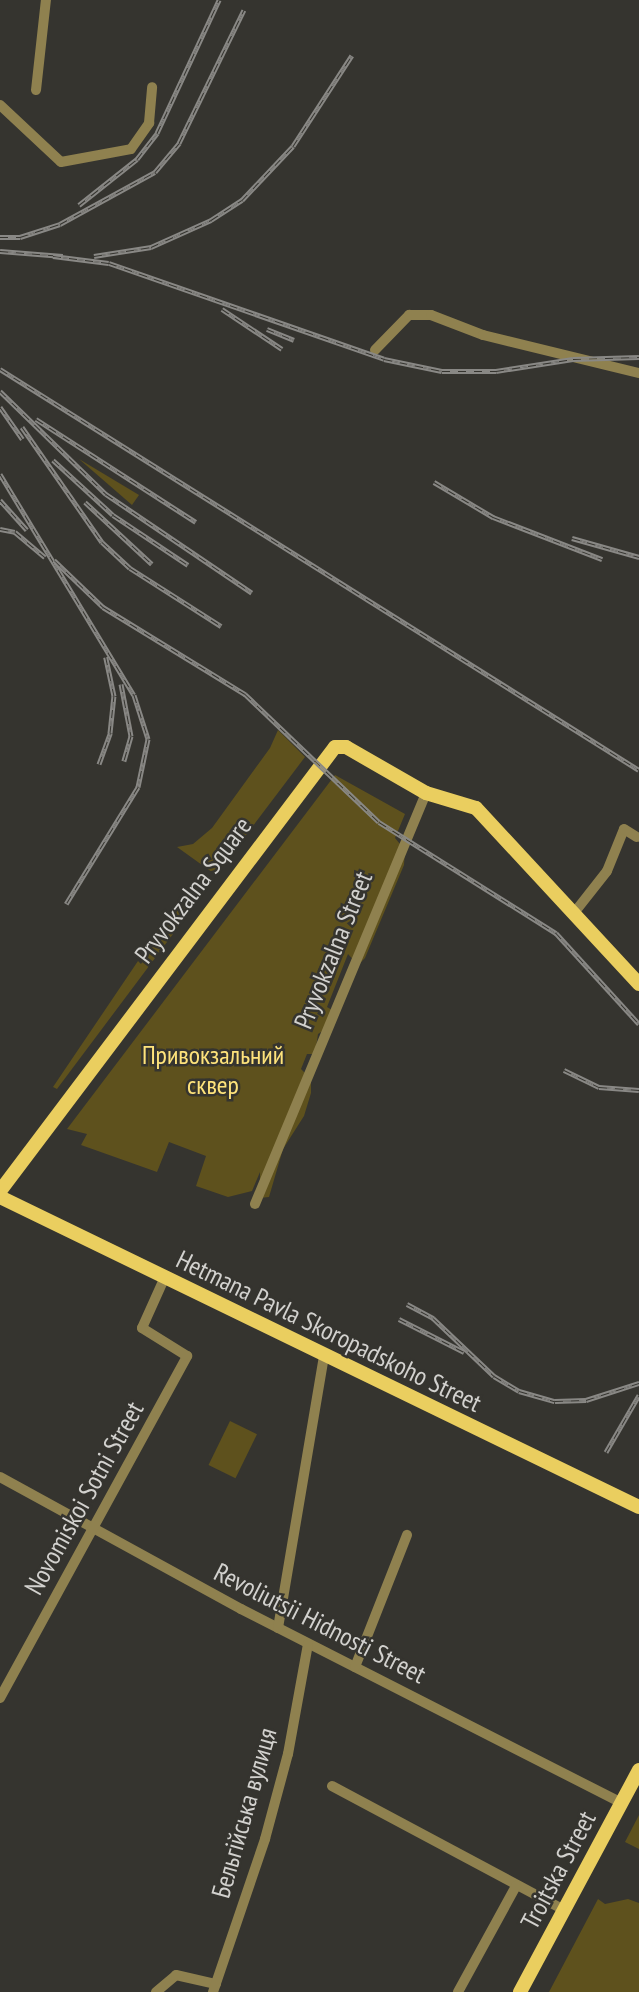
<!DOCTYPE html>
<meta charset="utf-8">
<style>
body{margin:0}
#map{position:relative;width:639px;height:1992px;overflow:hidden;background:#35342f;font-family:"PT Sans Narrow",sans-serif}
div>[style]{position:absolute}
.green>*{inset:0;background:#5e511d;transform-origin:0 0}
.minor>*{height:10px;margin:-5px;padding:0 5px;transform-origin:5px;border-radius:5px;background:#8f814f}
.major>*{height:14px;margin:-7px;padding:0 7px;transform-origin:7px;border-radius:7px;background:#eace5f}
.rail>*{height:5px;margin-top:-2.5px;transform-origin:0;background:repeating-linear-gradient(90deg,#35342f 0 8px,#898885 0 16px);box-sizing:border-box;border-block:2px solid #898885}
span{translate:-50% -50%;white-space:nowrap;text-align:center;line-height:1.15;-webkit-text-stroke:5px #35342f;paint-order:stroke}
.street-label{font-size:26px;color:#d2d1ce}
.park-label{font-size:26px;color:#fee37b}
</style>
<div id="map">
<div class="green">
<div style="clip-path:polygon(79px 459px,139px 495px,132px 505px)"></div>
<div style="clip-path:polygon(278px 730px,305px 757px,216px 875px,177px 847px,193px 844px,212px 828px,270px 748px)"></div>
<div style="clip-path:polygon(335px 775px,405px 814px,395px 838px,405px 850px,404px 865px,365px 958px,358px 965px,348px 954px,327px 1007px,332px 1010px,326px 1029px,318px 1034px,315px 1054px,307px 1054px,301px 1069px,311px 1079px,311px 1093px,304px 1116px,283px 1149px,269px 1197px,260px 1198px,260px 1172px,252px 1191px,228px 1197px,196px 1186px,206px 1156px,169px 1142px,157px 1172px,81px 1145px,87px 1134px,67px 1129px)"></div>
<div style="clip-path:polygon(177px 901px,191px 910px,57px 1089px,53px 1087px,138px 961px,141px 964px,154px 945px,151px 941px)"></div>
<div style="left:230px;top:1421px;width:30px;height:49px;rotate:26deg"></div>
<div style="clip-path:polygon(639px 1815px,639px 1849px,625px 1842px)"></div>
<div style="clip-path:polygon(598px 1899px,605px 1904px,628px 1899px,639px 1903px,639px 1992px,549px 1992px)"></div>
</div>
<div class="minor">
<div style="left:36px;top:90px;width:91px;rotate:-83.7deg"></div>
<div style="left:0;top:105px;width:83px;rotate:43.1deg"></div>
<div style="left:61px;top:162px;width:71px;rotate:-10.5deg"></div>
<div style="left:131px;top:149px;width:32px;rotate:-55deg"></div>
<div style="left:149px;top:123px;width:36px;rotate:-85deg"></div>
<div style="left:375px;top:350px;width:49px;rotate:-45.8deg"></div>
<div style="left:409px;top:315px;width:22px"></div>
<div style="left:431px;top:315px;width:56px;rotate:21deg"></div>
<div style="left:483px;top:335px;width:161px;rotate:13.7deg"></div>
<div style="left:574px;top:913px;width:53px;rotate:-51.8deg"></div>
<div style="left:607px;top:871px;width:45px;rotate:-68deg"></div>
<div style="left:624px;top:829px;width:15px;rotate:32deg"></div>
<div style="left:255px;top:1204px;width:445px;rotate:-67.4deg"></div>
<div style="left:0;top:1477px;width:275px;rotate:28.7deg"></div>
<div style="left:241px;top:1609px;width:428px;rotate:27deg"></div>
<div style="left:278px;top:1628px;width:275px;rotate:-80.4deg"></div>
<div style="left:355px;top:1667px;width:142px;rotate:-68.5deg"></div>
<div style="left:0;top:1698px;width:390px;rotate:-61.3deg"></div>
<div style="left:187px;top:1356px;width:53px;rotate:-148.1deg"></div>
<div style="left:142px;top:1328px;width:54px;rotate:-65.8deg"></div>
<div style="left:332px;top:1786px;width:263px;rotate:28.1deg"></div>
<div style="left:156px;top:1992px;width:26px;rotate:-40deg"></div>
<div style="left:176px;top:1975px;width:41px;rotate:12.7deg"></div>
<div style="left:213px;top:1992px;width:162px;rotate:-71.2deg"></div>
<div style="left:265px;top:1839px;width:88px;rotate:-74.9deg"></div>
<div style="left:288px;top:1754px;width:112px;rotate:-79.7deg"></div>
<div style="left:458px;top:1992px;width:121px;rotate:-61.3deg"></div>
</div>
<div class="major">
<div style="left:0;top:1191px;width:556px;rotate:-52.97deg"></div>
<div style="left:335px;top:747px;width:11px"></div>
<div style="left:346px;top:747px;width:92px;rotate:29.9deg"></div>
<div style="left:426px;top:793px;width:52px;rotate:16.7deg"></div>
<div style="left:476px;top:808px;width:240px;rotate:47.2deg"></div>
<div style="left:0;top:1197px;width:710px;rotate:25.88deg"></div>
<div style="left:520px;top:1992px;width:252px;rotate:-61.8deg"></div>
</div>
<div class="rail">
<div style="left:79px;top:205px;width:74px;rotate:-38.4deg"></div>
<div style="left:137px;top:159px;width:33px;rotate:-52deg"></div>
<div style="left:157px;top:133px;width:147px;rotate:-65deg"></div>
<div style="left:0;top:237px;width:20px"></div>
<div style="left:20px;top:237px;width:42px;rotate:-18deg"></div>
<div style="left:60px;top:224px;width:108px;rotate:-28.7deg"></div>
<div style="left:155px;top:172px;width:38px;rotate:-50deg"></div>
<div style="left:179px;top:143px;width:148px;rotate:-64deg"></div>
<div style="left:0;top:251px;width:63px;rotate:4.5deg"></div>
<div style="left:53px;top:256px;width:56px;rotate:7.1deg"></div>
<div style="left:109px;top:263px;width:291px;rotate:19.2deg"></div>
<div style="left:384px;top:359px;width:59px;rotate:11.7deg"></div>
<div style="left:442px;top:371px;width:54px"></div>
<div style="left:496px;top:371px;width:78px;rotate:-8.9deg"></div>
<div style="left:573px;top:359px;width:66px;rotate:-1.7deg"></div>
<div style="left:94px;top:256px;width:58px;rotate:-9deg"></div>
<div style="left:151px;top:247px;width:66px;rotate:-24.2deg"></div>
<div style="left:211px;top:220px;width:37px;rotate:-33deg"></div>
<div style="left:242px;top:200px;width:74px;rotate:-46.6deg"></div>
<div style="left:293px;top:146px;width:108px;rotate:-57deg"></div>
<div style="left:222px;top:309px;width:72px;rotate:33.7deg"></div>
<div style="left:267px;top:329px;width:29px;rotate:22deg"></div>
<div style="left:0;top:369px;width:754px;rotate:32.11deg"></div>
<div style="left:0;top:391px;width:148px;rotate:44.2deg"></div>
<div style="left:106px;top:494px;width:176px;rotate:34.1deg"></div>
<div style="left:0;top:407px;width:39px;rotate:55deg"></div>
<div style="left:36px;top:419px;width:190px;rotate:32.8deg"></div>
<div style="left:22px;top:427px;width:140px;rotate:55.2deg"></div>
<div style="left:102px;top:542px;width:38px;rotate:43deg"></div>
<div style="left:130px;top:568px;width:108px;rotate:32.5deg"></div>
<div style="left:53px;top:460px;width:81px;rotate:42.5deg"></div>
<div style="left:113px;top:515px;width:90px;rotate:33.7deg"></div>
<div style="left:0;top:474px;width:258px;rotate:58.8deg"></div>
<div style="left:134px;top:695px;width:46px;rotate:72.3deg"></div>
<div style="left:148px;top:739px;width:49px;rotate:101.8deg"></div>
<div style="left:138px;top:787px;width:137px;rotate:121.6deg"></div>
<div style="left:434px;top:482px;width:69px;rotate:30.7deg"></div>
<div style="left:493px;top:517px;width:117px;rotate:21.1deg"></div>
<div style="left:0;top:500px;width:40px;rotate:48deg"></div>
<div style="left:85px;top:502px;width:91px;rotate:42.8deg"></div>
<div style="left:0;top:529px;width:15px;rotate:11deg"></div>
<div style="left:15px;top:532px;width:39px;rotate:40deg"></div>
<div style="left:572px;top:538px;width:70px;rotate:15.8deg"></div>
<div style="left:54px;top:560px;width:68px;rotate:43.8deg"></div>
<div style="left:103px;top:607px;width:167px;rotate:31.5deg"></div>
<div style="left:245px;top:694px;width:185px;rotate:43.7deg"></div>
<div style="left:379px;top:822px;width:209px;rotate:32.1deg"></div>
<div style="left:556px;top:933px;width:123px;rotate:47.6deg"></div>
<div style="left:121px;top:684px;width:53px;rotate:79.1deg"></div>
<div style="left:131px;top:736px;width:26px;rotate:106deg"></div>
<div style="left:99px;top:764px;width:33px;rotate:-70deg"></div>
<div style="left:110px;top:733px;width:37px;rotate:-84deg"></div>
<div style="left:114px;top:696px;width:40px;rotate:-102deg"></div>
<div style="left:564px;top:1070px;width:39px;rotate:26deg"></div>
<div style="left:599px;top:1087px;width:40px;rotate:4.3deg"></div>
<div style="left:407px;top:1304px;width:30px;rotate:28deg"></div>
<div style="left:433px;top:1318px;width:84px;rotate:43.6deg"></div>
<div style="left:494px;top:1376px;width:29px;rotate:31deg"></div>
<div style="left:519px;top:1391px;width:37px;rotate:16deg"></div>
<div style="left:555px;top:1401px;width:31px;rotate:-2deg"></div>
<div style="left:586px;top:1400px;width:56px;rotate:-17.8deg"></div>
<div style="left:399px;top:1319px;width:73px;rotate:26.9deg"></div>
<div style="left:606px;top:1452px;width:66px;rotate:-59.9deg"></div>
</div>
<div class="street-label">
<span style="left:193px;top:890px;rotate:-53deg">Pryvokzalna Square</span>
<span style="left:333px;top:950px;rotate:-68deg">Pryvokzalna Street</span>
<span style="left:329px;top:1331px;rotate:26deg">Hetmana Pavla Skoropadskoho Street</span>
<span style="left:84px;top:1498px;rotate:-61deg">Novomiskoi Sotni Street</span>
<span style="left:320px;top:1623px;rotate:27deg">Revoliutsii Hidnosti Street</span>
<span style="left:244px;top:1813px;rotate:-74deg">Бельгійська вулиця</span>
<span style="left:558px;top:1870px;rotate:-62deg">Troitska Street</span>
</div>
<div class="park-label">
<span style="left:213px;top:1070px">Привокзальний<br>сквер</span>
</div>
</div>
